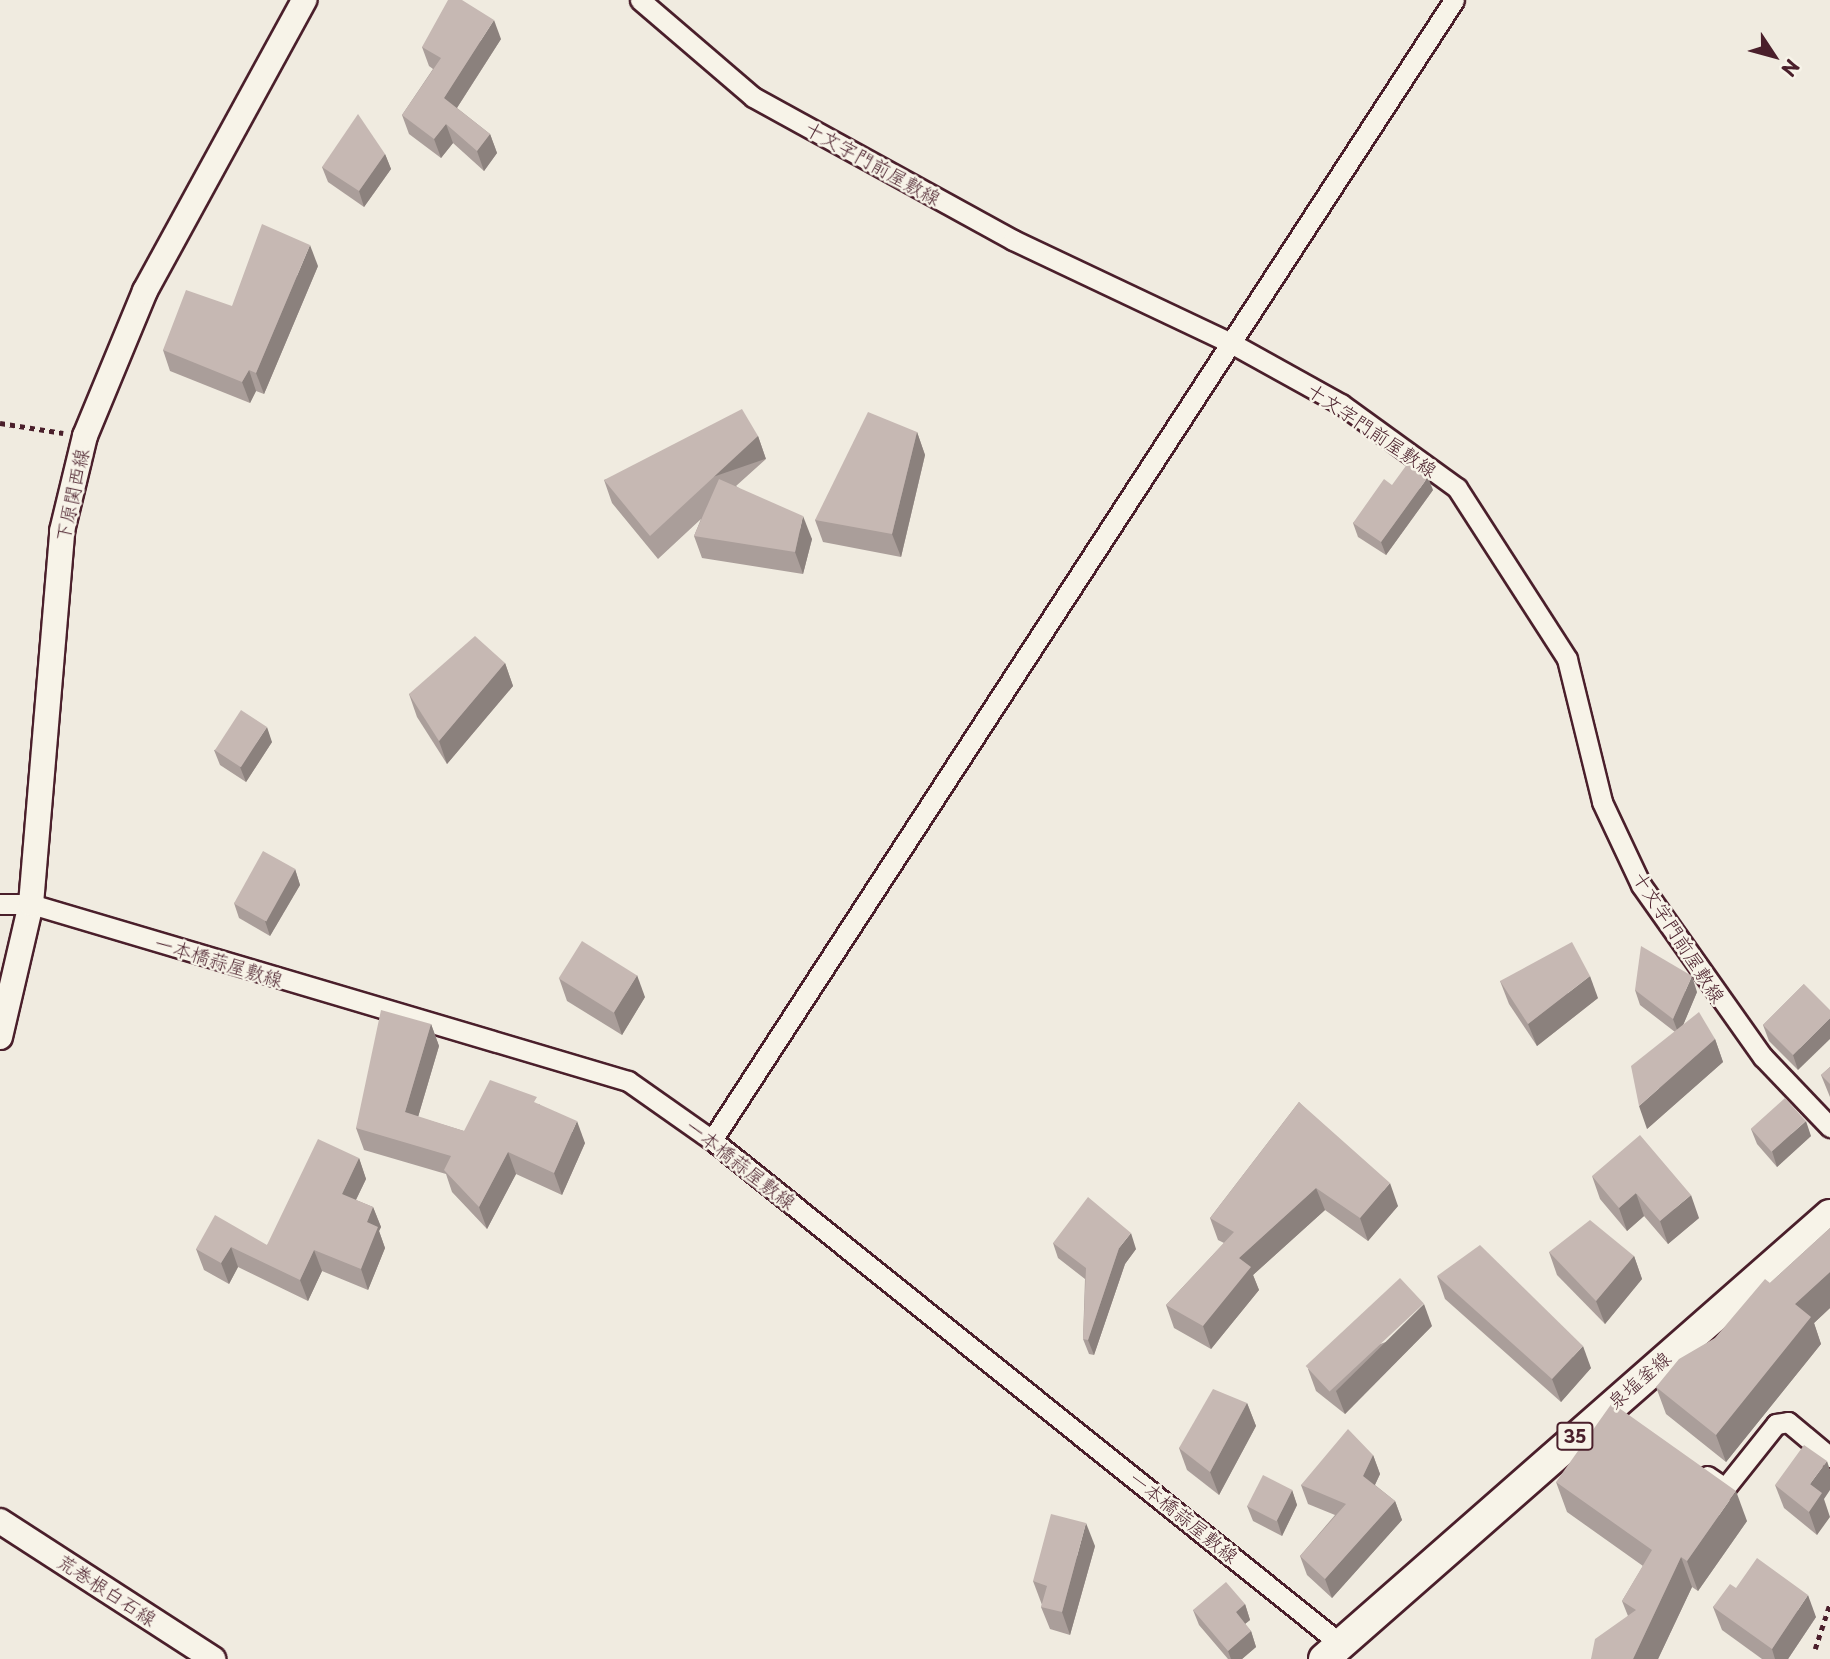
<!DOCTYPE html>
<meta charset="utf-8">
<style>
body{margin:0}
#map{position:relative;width:1830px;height:1659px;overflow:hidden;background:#f0ebe0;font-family:"Playpen Sans","Klee One",sans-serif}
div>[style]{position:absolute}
.path>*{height:4.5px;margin-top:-2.25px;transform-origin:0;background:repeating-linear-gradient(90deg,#4a1f2b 0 5px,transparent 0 10px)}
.roads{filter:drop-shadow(2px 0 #4a1f2b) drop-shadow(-2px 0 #4a1f2b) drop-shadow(0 2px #4a1f2b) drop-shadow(0 -2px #4a1f2b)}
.minor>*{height:19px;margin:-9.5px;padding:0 9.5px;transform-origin:9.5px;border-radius:9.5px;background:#f7f3e8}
.tertiary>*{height:24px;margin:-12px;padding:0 12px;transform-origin:12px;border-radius:12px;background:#f7f3e8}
.primary>*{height:30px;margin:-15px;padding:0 15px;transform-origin:15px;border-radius:15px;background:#f7f3e8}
.wall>*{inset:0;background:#aa9e9a}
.shaded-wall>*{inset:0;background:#8b817d;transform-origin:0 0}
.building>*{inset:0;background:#c6b8b3;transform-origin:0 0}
span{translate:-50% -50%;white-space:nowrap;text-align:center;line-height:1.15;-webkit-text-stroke:5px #f7f3e8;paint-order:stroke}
.shield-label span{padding:2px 5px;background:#f7f3e8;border:2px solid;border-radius:5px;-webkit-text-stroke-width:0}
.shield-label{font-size:18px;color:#4a1f2b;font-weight:700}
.street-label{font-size:19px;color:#4a1f2b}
.north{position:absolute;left:1739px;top:21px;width:70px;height:70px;-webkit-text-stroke:5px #f7f3e8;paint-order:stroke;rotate:126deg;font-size:19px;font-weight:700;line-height:28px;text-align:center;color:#4a1f2b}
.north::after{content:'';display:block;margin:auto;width:24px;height:32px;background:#4a1f2b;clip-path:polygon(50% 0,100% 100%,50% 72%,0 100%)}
</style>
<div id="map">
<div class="path">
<div style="left:0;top:423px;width:64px;rotate:9deg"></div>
<div style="left:1815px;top:1649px;width:48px;rotate:-71.9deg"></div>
</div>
<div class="roads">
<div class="minor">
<div style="left:640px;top:0;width:149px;rotate:40.6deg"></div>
<div style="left:753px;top:97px;width:297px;rotate:28.8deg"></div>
<div style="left:1013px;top:240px;width:241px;rotate:25.3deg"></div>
<div style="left:1231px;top:343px;width:126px;rotate:29deg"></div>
<div style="left:1341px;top:404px;width:143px;rotate:35.9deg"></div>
<div style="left:1457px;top:488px;width:203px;rotate:57.2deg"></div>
<div style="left:1567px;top:659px;width:147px;rotate:76.2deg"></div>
<div style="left:1602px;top:802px;width:92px;rotate:64.8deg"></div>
<div style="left:1641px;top:885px;width:211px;rotate:54.7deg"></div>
<div style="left:1763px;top:1057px;width:97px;rotate:46.3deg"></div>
<div style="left:0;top:904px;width:31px"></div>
<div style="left:31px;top:904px;width:623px;rotate:16.51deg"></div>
<div style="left:628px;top:1081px;width:103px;rotate:35.1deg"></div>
<div style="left:712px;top:1140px;width:801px;rotate:38.72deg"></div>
<div style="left:712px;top:1140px;width:1360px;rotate:-56.94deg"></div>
<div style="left:1707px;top:1476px;width:22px;rotate:34deg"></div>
<div style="left:1725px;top:1488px;width:82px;rotate:-51.4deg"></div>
<div style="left:1776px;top:1424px;width:12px;rotate:-9deg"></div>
<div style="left:1788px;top:1422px;width:55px;rotate:39.8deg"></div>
</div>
<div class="tertiary">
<div style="left:0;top:1037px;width:137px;rotate:-76.9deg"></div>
<div style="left:31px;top:904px;width:374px;rotate:-85.2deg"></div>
<div style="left:62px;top:531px;width:98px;rotate:-76.4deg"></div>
<div style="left:85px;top:436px;width:157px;rotate:-67.5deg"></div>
<div style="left:145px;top:291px;width:332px;rotate:-61.3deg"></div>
<div style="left:0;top:1521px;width:254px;rotate:32.9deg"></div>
</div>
<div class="primary">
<div style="left:1324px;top:1659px;width:673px;rotate:-41.27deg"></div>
</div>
</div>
<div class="wall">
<div style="clip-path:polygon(501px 39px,457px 108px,490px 134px,497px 153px,484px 171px,453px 143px,441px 158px,409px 134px,402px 115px,433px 69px,429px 66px,422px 47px)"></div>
<div style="clip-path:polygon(385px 154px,391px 169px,364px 207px,328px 182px,322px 167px)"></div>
<div style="clip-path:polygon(318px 266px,264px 394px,256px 391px,250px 403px,170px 371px,163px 350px,232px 306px)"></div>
<div style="clip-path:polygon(917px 432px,925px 455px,901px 557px,823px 542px,815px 520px)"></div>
<div style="clip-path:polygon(758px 436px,766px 459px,736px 486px,812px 539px,803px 574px,702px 558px,694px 536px,701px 519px,658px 559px,612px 503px,604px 480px)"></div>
<div style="clip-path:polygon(1392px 485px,1433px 490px,1386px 555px,1358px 537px,1353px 523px)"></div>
<div style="clip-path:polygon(505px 663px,513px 686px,447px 764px,417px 717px,409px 694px)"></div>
<div style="clip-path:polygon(272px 742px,246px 782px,220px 765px,214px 750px)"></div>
<div style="clip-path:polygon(295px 869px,300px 885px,270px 936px,239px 918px,234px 903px)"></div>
<div style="clip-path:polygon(559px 978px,645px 997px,622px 1035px,567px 1001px)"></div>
<div style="clip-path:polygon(1500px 981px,1598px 998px,1537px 1046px,1509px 1004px)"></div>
<div style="clip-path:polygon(1804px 984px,1798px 1070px,1769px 1041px,1763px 1025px)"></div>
<div style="clip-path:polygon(1635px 990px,1697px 992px,1683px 1025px,1715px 1039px,1723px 1062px,1647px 1129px,1675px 1032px,1640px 1005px)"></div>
<div style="clip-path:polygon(431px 1024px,439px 1046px,418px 1117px,464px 1131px,539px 1104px,585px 1143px,562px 1195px,516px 1174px,487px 1229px,452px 1192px,446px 1174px,364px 1150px,356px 1128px)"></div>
<div style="clip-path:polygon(1830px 1067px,1830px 1097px,1821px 1075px)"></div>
<div style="clip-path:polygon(1299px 1102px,1398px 1206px,1368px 1241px,1325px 1210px,1253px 1275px,1259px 1290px,1211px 1349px,1174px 1328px,1166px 1305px,1224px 1243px,1218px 1240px,1210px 1218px)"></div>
<div style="clip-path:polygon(1751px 1129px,1811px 1136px,1777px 1167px,1757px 1144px)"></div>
<div style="clip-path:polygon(359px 1158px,366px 1179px,356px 1200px,373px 1207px,381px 1227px,379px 1231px,385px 1248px,368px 1290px,322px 1271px,308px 1301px,238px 1267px,229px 1284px,204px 1270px,196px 1249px,267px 1245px)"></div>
<div style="clip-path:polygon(1592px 1176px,1699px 1218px,1668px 1244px,1644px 1216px,1627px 1231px,1600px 1199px)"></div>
<div style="clip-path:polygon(1830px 1228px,1830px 1308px,1814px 1323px,1821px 1344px,1726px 1462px,1666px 1414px,1656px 1387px,1715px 1338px,1770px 1283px)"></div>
<div style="clip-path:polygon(1053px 1243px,1136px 1249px,1125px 1264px,1094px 1355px,1089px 1354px,1083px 1339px,1085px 1279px,1058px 1258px)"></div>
<div style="clip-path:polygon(1549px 1252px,1634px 1256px,1642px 1279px,1605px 1324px,1557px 1275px)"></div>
<div style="clip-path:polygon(1437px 1276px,1591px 1368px,1561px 1402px,1445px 1299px)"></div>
<div style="clip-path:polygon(1432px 1326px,1345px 1414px,1316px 1391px,1308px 1369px)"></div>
<div style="clip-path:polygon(1247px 1403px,1256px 1426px,1219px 1495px,1187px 1470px,1179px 1448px)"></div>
<div style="clip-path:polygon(1373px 1455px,1380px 1474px,1375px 1485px,1395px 1501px,1402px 1520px,1332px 1598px,1307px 1575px,1300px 1556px,1335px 1515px,1308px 1504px,1301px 1485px)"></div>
<div style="clip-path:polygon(1556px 1482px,1747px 1521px,1698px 1591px,1692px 1587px,1658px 1659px,1591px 1659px,1628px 1616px,1622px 1601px,1643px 1566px,1567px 1512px)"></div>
<div style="clip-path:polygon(1775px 1485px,1824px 1499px,1817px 1535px,1784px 1508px)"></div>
<div style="clip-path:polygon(1292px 1490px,1297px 1505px,1282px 1536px,1253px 1521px,1247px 1506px)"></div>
<div style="clip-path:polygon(1095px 1546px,1070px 1635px,1050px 1629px,1041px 1607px,1042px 1605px,1033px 1581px)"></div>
<div style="clip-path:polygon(1736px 1588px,1816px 1617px,1788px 1659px,1762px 1659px,1722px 1630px,1713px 1607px)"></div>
<div style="clip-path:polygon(1245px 1604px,1250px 1620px,1245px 1624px,1251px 1631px,1256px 1647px,1242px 1659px,1228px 1659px,1199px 1625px,1193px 1610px)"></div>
</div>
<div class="shaded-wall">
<div style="clip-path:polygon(494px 20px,501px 39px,451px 117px,444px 98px)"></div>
<div style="clip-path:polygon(446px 124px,453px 143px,441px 158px,434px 139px)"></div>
<div style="clip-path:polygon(490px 134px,497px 153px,484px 171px,477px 151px)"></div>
<div style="clip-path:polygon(385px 154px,391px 169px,364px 207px,359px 191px)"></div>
<div style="clip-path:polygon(310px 245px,318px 266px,264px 394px,256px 373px)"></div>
<div style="clip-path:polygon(249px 370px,256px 391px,250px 403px,242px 382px)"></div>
<div style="clip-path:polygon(917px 432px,925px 455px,901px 557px,892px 534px)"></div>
<div style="left:758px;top:436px;width:24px;height:147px;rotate:71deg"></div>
<div style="clip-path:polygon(1428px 477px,1433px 490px,1386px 555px,1381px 542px)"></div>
<div style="clip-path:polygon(803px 516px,812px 539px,803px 574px,795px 552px)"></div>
<div style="clip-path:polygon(505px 663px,513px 686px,447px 764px,439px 741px)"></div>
<div style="clip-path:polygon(267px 727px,272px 742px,246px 782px,240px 767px)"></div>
<div style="clip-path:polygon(295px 869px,300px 885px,270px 936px,265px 921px)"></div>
<div style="clip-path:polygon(637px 975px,645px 997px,622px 1035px,614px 1012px)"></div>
<div style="clip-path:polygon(1590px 976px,1598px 998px,1537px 1046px,1528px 1024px)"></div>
<div style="clip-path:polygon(1692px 976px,1697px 992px,1679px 1035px,1673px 1019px)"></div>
<div style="clip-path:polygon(1830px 1018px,1830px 1039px,1798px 1070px,1793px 1055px)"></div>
<div style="clip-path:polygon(431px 1024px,439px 1046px,413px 1134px,405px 1112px)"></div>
<div style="clip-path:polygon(1715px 1039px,1723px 1062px,1647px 1129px,1639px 1106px)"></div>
<div style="clip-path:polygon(577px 1121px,585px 1143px,562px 1195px,554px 1173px)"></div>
<div style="clip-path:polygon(1806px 1121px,1811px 1136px,1777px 1167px,1772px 1151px)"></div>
<div style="clip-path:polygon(508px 1152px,516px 1174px,487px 1229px,479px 1207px)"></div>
<div style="clip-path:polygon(359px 1158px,366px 1179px,349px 1214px,342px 1194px)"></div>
<div style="clip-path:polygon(1390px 1183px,1398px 1206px,1368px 1241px,1360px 1218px)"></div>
<div style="clip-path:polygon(1316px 1188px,1325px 1210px,1253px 1275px,1259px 1290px,1211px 1349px,1203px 1326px,1239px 1258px)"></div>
<div style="clip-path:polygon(1636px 1193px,1644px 1216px,1627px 1231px,1619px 1208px)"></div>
<div style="clip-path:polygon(1691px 1195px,1699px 1218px,1668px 1244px,1660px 1221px)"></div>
<div style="clip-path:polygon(373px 1207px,381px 1227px,379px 1231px,385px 1248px,368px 1290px,361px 1269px,367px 1222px)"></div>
<div style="clip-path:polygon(1131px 1233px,1136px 1249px,1125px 1264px,1094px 1355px,1088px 1340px,1119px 1248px)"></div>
<div style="clip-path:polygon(231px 1247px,238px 1267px,229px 1284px,221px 1263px)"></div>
<div style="clip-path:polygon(314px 1250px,322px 1271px,308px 1301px,300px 1280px)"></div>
<div style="clip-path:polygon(1634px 1256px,1642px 1279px,1605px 1324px,1596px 1301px)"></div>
<div style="clip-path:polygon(1830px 1272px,1830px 1308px,1814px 1323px,1821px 1344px,1726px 1462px,1716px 1435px,1795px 1304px)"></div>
<div style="clip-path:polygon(1424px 1304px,1432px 1326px,1345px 1414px,1336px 1391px)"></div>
<div style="clip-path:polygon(1583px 1346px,1591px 1368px,1561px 1402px,1552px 1379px)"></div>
<div style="clip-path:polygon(1247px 1403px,1256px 1426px,1219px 1495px,1210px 1472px)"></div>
<div style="clip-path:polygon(1373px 1455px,1380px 1474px,1370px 1495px,1363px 1476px)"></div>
<div style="clip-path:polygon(1827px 1461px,1830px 1470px,1830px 1490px,1824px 1499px,1830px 1517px,1817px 1535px,1809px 1512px,1810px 1484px)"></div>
<div style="clip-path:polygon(1292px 1490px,1297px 1505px,1282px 1536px,1277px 1520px)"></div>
<div style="clip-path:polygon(1736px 1491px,1747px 1521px,1698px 1591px,1687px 1561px)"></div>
<div style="clip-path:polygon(1395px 1501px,1402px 1520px,1332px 1598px,1325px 1579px)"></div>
<div style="clip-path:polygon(1086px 1523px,1095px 1546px,1070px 1635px,1062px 1612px)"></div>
<div style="clip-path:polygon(1681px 1557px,1692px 1587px,1658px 1659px,1633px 1659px)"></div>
<div style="clip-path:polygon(1808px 1595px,1816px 1617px,1788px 1659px,1775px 1659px,1772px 1649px)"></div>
<div style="clip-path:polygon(1245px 1604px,1250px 1620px,1241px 1627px,1236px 1612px)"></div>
<div style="clip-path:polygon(1251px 1631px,1256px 1647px,1242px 1659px,1231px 1659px,1228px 1651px)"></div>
</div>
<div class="building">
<div style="clip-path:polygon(448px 0,462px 0,494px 20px,444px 98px,490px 134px,477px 151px,446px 124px,434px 139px,402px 115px,441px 58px,422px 47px)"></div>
<div style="clip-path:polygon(358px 114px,385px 154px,359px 191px,322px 167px)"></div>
<div style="clip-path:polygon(262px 224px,310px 245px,256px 373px,249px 370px,242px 382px,163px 350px,186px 290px,232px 306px)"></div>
<div style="clip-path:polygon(742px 409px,758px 436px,650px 536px,604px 480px)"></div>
<div style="clip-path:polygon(868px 412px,917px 432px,892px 534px,815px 520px)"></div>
<div style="clip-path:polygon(1408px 463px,1428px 477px,1381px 542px,1353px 523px,1384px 479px,1392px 485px)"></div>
<div style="clip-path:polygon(719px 479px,803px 516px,795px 552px,694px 536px)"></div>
<div style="clip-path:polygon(475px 636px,505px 663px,439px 741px,409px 694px)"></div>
<div style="left:241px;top:710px;width:31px;height:48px;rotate:33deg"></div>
<div style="left:263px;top:851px;width:37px;height:60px;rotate:29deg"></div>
<div style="left:582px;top:941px;width:65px;height:44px;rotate:32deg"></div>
<div style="clip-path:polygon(1572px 942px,1590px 976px,1528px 1024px,1500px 981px)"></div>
<div style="clip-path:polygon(1641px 946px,1692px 976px,1673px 1019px,1635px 990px)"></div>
<div style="clip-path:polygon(1804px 984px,1830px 1010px,1830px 1018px,1793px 1055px,1763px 1025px)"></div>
<div style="clip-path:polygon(381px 1010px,431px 1024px,405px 1112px,464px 1131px,490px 1080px,537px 1097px,534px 1102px,577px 1121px,554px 1173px,508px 1152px,479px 1207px,444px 1170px,451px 1156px,356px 1128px)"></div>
<div style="clip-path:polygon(1699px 1012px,1715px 1039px,1639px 1106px,1631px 1066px)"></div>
<div style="clip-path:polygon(1830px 1067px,1830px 1084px,1821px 1075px)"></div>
<div style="left:1785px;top:1098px;width:31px;height:46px;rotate:48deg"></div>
<div style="clip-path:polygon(1299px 1102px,1390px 1183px,1360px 1218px,1316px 1188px,1239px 1258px,1251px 1267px,1203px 1326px,1166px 1305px,1234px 1232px,1210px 1218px)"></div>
<div style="clip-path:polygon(1640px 1135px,1691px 1195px,1660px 1221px,1636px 1193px,1619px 1208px,1592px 1176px)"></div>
<div style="clip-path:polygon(318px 1139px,359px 1158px,342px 1194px,373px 1207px,367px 1222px,378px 1227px,361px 1269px,314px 1250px,300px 1280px,231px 1247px,221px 1263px,196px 1249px,215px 1215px,267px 1245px)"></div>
<div style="clip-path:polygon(1088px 1197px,1131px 1233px,1119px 1248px,1088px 1340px,1083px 1339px,1086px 1268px,1053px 1243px)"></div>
<div style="clip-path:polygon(1590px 1220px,1634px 1256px,1596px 1301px,1549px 1252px)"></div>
<div style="clip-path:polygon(1830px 1228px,1830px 1272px,1795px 1304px,1811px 1317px,1716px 1435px,1656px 1387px,1679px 1359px,1715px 1338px,1765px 1279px,1770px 1283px)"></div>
<div style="clip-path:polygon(1480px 1245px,1583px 1346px,1552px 1379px,1437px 1276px)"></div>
<div style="left:1400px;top:1278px;width:35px;height:129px;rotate:47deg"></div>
<div style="clip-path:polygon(1213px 1389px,1247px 1403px,1210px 1472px,1179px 1448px)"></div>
<div style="clip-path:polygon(1612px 1403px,1736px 1491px,1687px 1561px,1681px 1557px,1633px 1659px,1591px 1659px,1595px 1639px,1636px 1610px,1622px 1601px,1652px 1550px,1556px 1482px)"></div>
<div style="clip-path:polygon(1348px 1429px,1373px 1455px,1363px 1476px,1395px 1501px,1325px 1579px,1300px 1556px,1346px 1504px,1301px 1485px)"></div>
<div style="clip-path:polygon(1804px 1445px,1827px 1461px,1810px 1484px,1822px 1493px,1809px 1512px,1775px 1485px)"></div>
<div style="left:1263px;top:1475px;width:33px;height:35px;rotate:27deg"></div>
<div style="clip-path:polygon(1051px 1514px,1086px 1523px,1062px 1612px,1041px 1607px,1047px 1586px,1033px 1581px)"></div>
<div style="clip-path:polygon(1757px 1558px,1808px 1595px,1772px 1649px,1713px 1607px,1730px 1584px,1736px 1588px)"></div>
<div style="clip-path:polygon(1226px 1582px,1245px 1604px,1236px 1612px,1251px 1631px,1228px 1651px,1193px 1610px)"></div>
</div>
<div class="shield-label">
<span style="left:1575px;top:1436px">35</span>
</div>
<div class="street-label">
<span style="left:873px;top:163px;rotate:29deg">十文字門前屋敷線</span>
<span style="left:1372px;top:430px;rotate:34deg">十文字門前屋敷線</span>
<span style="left:72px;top:495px;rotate:-78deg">下原関西線</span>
<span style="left:1679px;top:937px;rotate:57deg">十文字門前屋敷線</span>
<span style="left:219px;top:961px;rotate:17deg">一本橋蒜屋敷線</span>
<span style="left:741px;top:1164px;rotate:38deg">一本橋蒜屋敷線</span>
<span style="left:1639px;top:1380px;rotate:-41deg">泉塩釜線</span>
<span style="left:1184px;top:1517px;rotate:39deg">一本橋蒜屋敷線</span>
<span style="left:107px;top:1590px;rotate:33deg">荒巻根白石線</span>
</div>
<div class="north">N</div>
</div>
